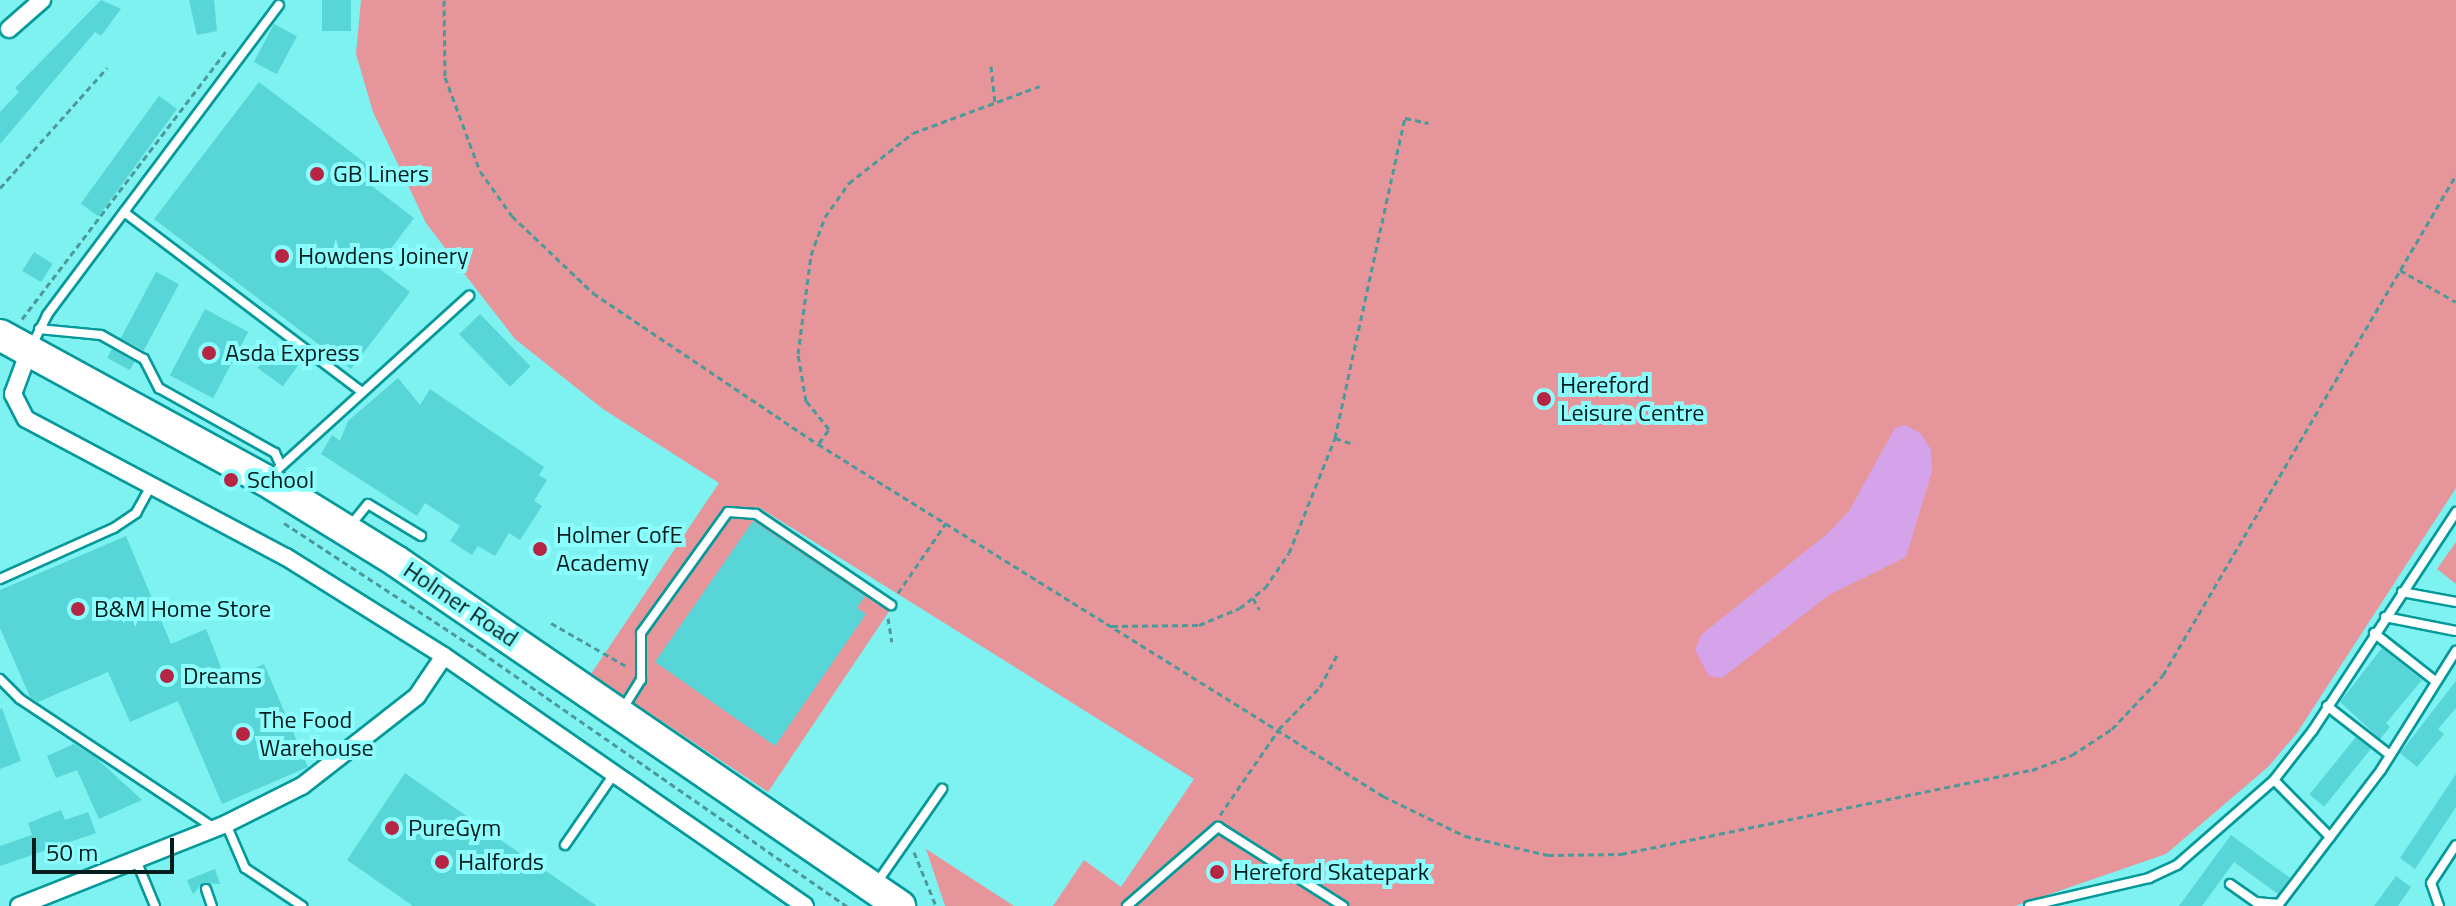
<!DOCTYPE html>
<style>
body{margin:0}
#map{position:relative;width:2456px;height:906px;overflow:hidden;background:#7ef1f1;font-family:"Titillium Web",sans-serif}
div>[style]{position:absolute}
.green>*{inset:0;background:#e6969b}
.water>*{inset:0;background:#d4a3e9}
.building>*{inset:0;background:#58d5d6;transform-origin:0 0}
.path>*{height:3px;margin-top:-1.5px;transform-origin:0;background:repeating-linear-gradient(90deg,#4b9999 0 6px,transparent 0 10px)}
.roads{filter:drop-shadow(2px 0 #06999a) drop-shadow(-2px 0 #06999a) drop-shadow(0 2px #06999a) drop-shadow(0 -2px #06999a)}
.lane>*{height:8px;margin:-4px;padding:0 4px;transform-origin:4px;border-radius:4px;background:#fff}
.street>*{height:16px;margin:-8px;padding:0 8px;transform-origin:8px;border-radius:8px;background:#fff}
.highway>*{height:30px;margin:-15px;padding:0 15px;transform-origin:15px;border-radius:15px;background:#fff}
.dots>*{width:22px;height:22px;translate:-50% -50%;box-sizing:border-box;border:4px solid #8cfefe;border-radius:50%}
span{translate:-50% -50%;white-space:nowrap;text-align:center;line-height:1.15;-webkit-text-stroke:8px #8cfefe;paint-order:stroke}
.poi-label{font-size:24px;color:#031c1c}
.left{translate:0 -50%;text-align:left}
.street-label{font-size:24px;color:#031c1c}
.scale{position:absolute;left:32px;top:838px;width:142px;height:36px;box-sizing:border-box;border:4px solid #031c1c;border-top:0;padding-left:10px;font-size:24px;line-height:28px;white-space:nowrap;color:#031c1c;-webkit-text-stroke:6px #8cfefe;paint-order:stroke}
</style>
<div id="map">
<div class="green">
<div style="clip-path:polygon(361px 0,2456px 0,2456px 488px,2297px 733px,2268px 767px,2166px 854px,2015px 906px,1053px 906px,1084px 860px,1121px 887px,1194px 779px,752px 503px,896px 601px,768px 792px,591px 674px,719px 483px,603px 409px,515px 339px,467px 277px,426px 223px,373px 112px,356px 54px)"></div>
<div style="clip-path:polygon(2456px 542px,2456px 584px,2437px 569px)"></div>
<div style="clip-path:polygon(926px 849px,1014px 906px,945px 906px)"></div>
</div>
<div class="water">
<div style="clip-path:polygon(1906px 425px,1921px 434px,1931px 450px,1932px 471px,1906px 557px,1829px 595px,1722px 678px,1709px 676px,1695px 650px,1701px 635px,1827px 534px,1849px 511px,1895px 428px)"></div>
</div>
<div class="building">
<div style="clip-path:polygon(101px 0,121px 9px,101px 36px,95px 32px,0 144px,0 112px,19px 92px,15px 88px)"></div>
<div style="clip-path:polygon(189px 0,214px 0,217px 31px,197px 35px)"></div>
<div style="left:322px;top:0;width:29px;height:31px"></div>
<div style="left:274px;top:24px;width:26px;height:43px;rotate:28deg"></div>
<div style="clip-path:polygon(259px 82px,373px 169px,364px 180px,414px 218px,377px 267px,410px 292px,351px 369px,154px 219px)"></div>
<div style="left:159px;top:96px;width:22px;height:133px;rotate:36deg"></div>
<div style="left:34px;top:252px;width:22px;height:22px;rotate:32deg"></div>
<div style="left:156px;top:272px;width:26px;height:75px;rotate:28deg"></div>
<div style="left:205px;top:309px;width:49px;height:75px;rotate:28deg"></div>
<div style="left:480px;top:314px;width:73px;height:29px;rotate:46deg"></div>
<div style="left:273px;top:347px;width:31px;height:26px;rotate:36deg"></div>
<div style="left:112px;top:349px;width:26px;height:10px;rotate:29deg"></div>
<div style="clip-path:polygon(398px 378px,420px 405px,430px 389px,544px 467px,539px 475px,547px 480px,534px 501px,542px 506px,520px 540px,509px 533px,495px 556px,478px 546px,472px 555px,450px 541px,460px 526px,425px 503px,417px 516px,321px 454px,332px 435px,340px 441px,348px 421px)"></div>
<div style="clip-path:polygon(753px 521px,865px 596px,857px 608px,866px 614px,775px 746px,655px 662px)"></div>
<div style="clip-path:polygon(126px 536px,171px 644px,206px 629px,226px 680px,264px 664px,308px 767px,222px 804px,178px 701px,130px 722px,108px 672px,38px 702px,30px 697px,0 628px,0 590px)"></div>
<div style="clip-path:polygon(2382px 648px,2422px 680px,2386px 723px,2390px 727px,2380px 739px,2340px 702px)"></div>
<div style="clip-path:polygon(2456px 681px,2456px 708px,2438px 729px,2444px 734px,2417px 767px,2400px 753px)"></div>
<div style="clip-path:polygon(2px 708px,21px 761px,0 769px,0 709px)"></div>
<div style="left:2356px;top:737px;width:19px;height:74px;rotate:39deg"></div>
<div style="clip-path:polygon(74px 744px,95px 757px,142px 800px,99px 819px,77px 770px,56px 778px,47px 756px)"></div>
<div style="clip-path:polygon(405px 773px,505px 843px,597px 906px,413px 906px,347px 860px)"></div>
<div style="clip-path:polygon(2456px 774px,2456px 807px,2415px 869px,2400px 858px)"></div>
<div style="clip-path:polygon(61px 810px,65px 820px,88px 812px,96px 833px,0 866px,0 846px,32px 835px,28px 823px)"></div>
<div style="clip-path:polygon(2231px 835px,2290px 878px,2278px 894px,2234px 862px,2202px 906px,2179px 906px)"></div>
<div style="clip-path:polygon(215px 869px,220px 884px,203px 883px,193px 894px,187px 880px)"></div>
<div style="clip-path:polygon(2396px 876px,2411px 887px,2398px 906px,2374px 906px)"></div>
</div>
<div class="path">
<div style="left:444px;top:0;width:77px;rotate:89.3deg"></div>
<div style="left:445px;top:77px;width:100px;rotate:69.6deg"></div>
<div style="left:480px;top:171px;width:55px;rotate:54.6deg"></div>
<div style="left:512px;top:216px;width:112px;rotate:43.5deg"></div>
<div style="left:593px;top:293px;width:271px;rotate:33.9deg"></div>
<div style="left:818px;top:444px;width:666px;rotate:31.92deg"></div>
<div style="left:1383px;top:796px;width:91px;rotate:26deg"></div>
<div style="left:1465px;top:836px;width:85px;rotate:12.9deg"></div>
<div style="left:1548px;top:855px;width:73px;rotate:-0.8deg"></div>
<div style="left:1621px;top:854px;width:419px;rotate:-11.6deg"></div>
<div style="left:2032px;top:770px;width:43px;rotate:-20.6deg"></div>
<div style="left:2072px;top:755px;width:48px;rotate:-33deg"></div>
<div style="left:2112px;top:729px;width:74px;rotate:-46.6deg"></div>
<div style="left:2163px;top:675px;width:580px;rotate:-59.63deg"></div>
<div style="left:991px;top:66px;width:36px;rotate:84deg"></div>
<div style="left:0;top:188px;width:161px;rotate:-48.3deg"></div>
<div style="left:2400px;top:270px;width:64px;rotate:29.7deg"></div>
<div style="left:22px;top:319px;width:337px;rotate:-52.7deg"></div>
<div style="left:1335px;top:438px;width:20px;rotate:18deg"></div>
<div style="left:819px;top:443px;width:17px;rotate:-54deg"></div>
<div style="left:829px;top:429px;width:36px;rotate:-129deg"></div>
<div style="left:806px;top:401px;width:48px;rotate:-99.7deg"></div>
<div style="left:798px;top:354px;width:100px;rotate:-82.5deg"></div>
<div style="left:811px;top:255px;width:40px;rotate:-69.8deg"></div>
<div style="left:825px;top:217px;width:42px;rotate:-54.8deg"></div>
<div style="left:849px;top:183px;width:81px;rotate:-38deg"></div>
<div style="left:913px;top:133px;width:135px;rotate:-20.3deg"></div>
<div style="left:284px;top:523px;width:235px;rotate:33.2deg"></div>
<div style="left:481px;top:652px;width:446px;rotate:34.8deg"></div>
<div style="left:898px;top:593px;width:85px;rotate:-55.6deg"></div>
<div style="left:1253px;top:598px;width:13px;rotate:61deg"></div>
<div style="left:888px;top:618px;width:24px;rotate:81deg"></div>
<div style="left:551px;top:623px;width:86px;rotate:29.8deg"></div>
<div style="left:1112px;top:626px;width:87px;rotate:-0.7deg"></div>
<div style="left:1199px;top:625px;width:44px;rotate:-22.5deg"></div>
<div style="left:1240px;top:608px;width:32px;rotate:-39deg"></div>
<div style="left:1265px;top:588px;width:42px;rotate:-55.6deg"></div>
<div style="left:1289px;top:553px;width:124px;rotate:-68.2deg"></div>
<div style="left:1335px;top:438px;width:328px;rotate:-77.7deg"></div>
<div style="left:1405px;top:118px;width:24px;rotate:12deg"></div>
<div style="left:1220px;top:815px;width:104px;rotate:-55.5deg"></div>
<div style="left:1279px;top:729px;width:59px;rotate:-45.7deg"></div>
<div style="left:1320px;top:687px;width:36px;rotate:-62deg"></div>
<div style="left:914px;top:852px;width:58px;rotate:67.8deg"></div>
</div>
<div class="roads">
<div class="lane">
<div style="left:124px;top:212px;width:298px;rotate:37.1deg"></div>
<div style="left:39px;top:329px;width:62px;rotate:5.5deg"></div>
<div style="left:101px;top:335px;width:49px;rotate:29.2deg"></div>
<div style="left:144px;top:359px;width:33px;rotate:63deg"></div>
<div style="left:159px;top:388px;width:133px;rotate:29.3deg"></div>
<div style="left:275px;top:453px;width:14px;rotate:65deg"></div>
<div style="left:31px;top:347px;width:36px;rotate:-63deg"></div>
<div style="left:47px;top:315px;width:387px;rotate:-53.2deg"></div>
<div style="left:278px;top:469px;width:258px;rotate:-42.2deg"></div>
<div style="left:350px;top:526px;width:28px;rotate:-51deg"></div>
<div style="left:368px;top:504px;width:62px;rotate:31.1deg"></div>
<div style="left:0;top:579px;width:125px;rotate:-24.1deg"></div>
<div style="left:114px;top:528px;width:27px;rotate:-34deg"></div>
<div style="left:136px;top:513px;width:31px;rotate:-61deg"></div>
<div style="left:2402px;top:592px;width:55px;rotate:10.5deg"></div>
<div style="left:2385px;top:617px;width:72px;rotate:11.2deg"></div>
<div style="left:2374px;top:633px;width:76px;rotate:38.1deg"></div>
<div style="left:0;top:679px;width:28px;rotate:45deg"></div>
<div style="left:20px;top:699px;width:233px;rotate:33.6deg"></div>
<div style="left:2327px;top:706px;width:80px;rotate:37.9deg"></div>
<div style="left:622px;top:710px;width:36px;rotate:-58deg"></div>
<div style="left:641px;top:680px;width:47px;rotate:-90deg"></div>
<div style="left:641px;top:633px;width:149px;rotate:-54.3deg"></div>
<div style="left:728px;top:512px;width:28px;rotate:4deg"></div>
<div style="left:756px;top:514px;width:163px;rotate:34deg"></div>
<div style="left:2274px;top:780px;width:80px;rotate:45.5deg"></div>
<div style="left:226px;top:824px;width:48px;rotate:66.6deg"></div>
<div style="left:245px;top:868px;width:69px;rotate:33.7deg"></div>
<div style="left:565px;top:845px;width:86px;rotate:-55.4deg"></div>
<div style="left:136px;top:860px;width:50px;rotate:67.6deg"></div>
<div style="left:876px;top:884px;width:116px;rotate:-55.2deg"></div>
<div style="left:2230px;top:884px;width:32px;rotate:35deg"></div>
<div style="left:2256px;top:902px;width:23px;rotate:5deg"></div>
<div style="left:2279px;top:904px;width:168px;rotate:-52.7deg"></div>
<div style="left:2381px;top:770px;width:141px;rotate:-57.8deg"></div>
<div style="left:206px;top:889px;width:18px;rotate:71deg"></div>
<div style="left:1127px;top:906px;width:121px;rotate:-41deg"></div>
<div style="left:1218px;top:827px;width:148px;rotate:32.3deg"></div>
<div style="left:2029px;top:906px;width:123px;rotate:-13.1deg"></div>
<div style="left:2149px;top:878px;width:31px;rotate:-25deg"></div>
<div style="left:2177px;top:865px;width:129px;rotate:-41.2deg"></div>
<div style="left:2274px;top:780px;width:63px;rotate:-52deg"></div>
<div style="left:2313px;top:730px;width:261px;rotate:-56.7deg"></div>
<div style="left:2439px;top:906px;width:24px;rotate:-109deg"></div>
<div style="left:2431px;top:883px;width:45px;rotate:-56.7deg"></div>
</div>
<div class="street">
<div style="left:9px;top:29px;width:44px;rotate:-41.3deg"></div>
<div style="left:29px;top:351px;width:46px;rotate:110.4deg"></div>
<div style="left:13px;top:394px;width:28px;rotate:63deg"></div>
<div style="left:26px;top:419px;width:294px;rotate:28deg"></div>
<div style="left:286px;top:557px;width:186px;rotate:32.1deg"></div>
<div style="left:444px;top:656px;width:439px;rotate:34.7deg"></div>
<div style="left:19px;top:906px;width:223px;rotate:-21.6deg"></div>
<div style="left:226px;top:824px;width:85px;rotate:-26.6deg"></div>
<div style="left:302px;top:786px;width:146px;rotate:-38deg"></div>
<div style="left:417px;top:696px;width:48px;rotate:-56deg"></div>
</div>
<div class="highway">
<div style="left:0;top:335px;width:302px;rotate:28.7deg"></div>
<div style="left:265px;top:480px;width:154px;rotate:31.7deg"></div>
<div style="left:396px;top:561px;width:611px;rotate:34.39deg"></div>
</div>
</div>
<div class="dots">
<div style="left:317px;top:174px;background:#b62543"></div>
<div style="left:282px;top:256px;background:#b62543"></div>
<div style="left:209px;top:353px;background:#b62543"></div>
<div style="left:1544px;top:399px;background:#b62543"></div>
<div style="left:231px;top:480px;background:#b62543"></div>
<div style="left:540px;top:549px;background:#b62543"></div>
<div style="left:78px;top:609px;background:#b62543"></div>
<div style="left:167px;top:676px;background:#b62543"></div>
<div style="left:243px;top:734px;background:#b62543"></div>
<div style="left:392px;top:828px;background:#b62543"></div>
<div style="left:442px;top:862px;background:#b62543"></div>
<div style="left:1217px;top:872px;background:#b62543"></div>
</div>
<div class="poi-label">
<span class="left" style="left:333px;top:174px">GB Liners</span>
<span class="left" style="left:298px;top:256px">Howdens Joinery</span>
<span class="left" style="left:225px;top:353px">Asda Express</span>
<span class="left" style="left:1560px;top:399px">Hereford<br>Leisure Centre</span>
<span class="left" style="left:247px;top:480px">School</span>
<span class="left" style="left:556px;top:549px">Holmer CofE<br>Academy</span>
<span class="left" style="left:94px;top:609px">B&amp;M Home Store</span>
<span class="left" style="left:183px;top:676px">Dreams</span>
<span class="left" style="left:259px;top:734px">The Food<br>Warehouse</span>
<span class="left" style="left:408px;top:828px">PureGym</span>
<span class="left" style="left:458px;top:862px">Halfords</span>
<span class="left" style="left:1233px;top:872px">Hereford Skatepark</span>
</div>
<div class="street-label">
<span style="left:461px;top:604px;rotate:34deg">Holmer Road</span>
</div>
<div class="scale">50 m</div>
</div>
